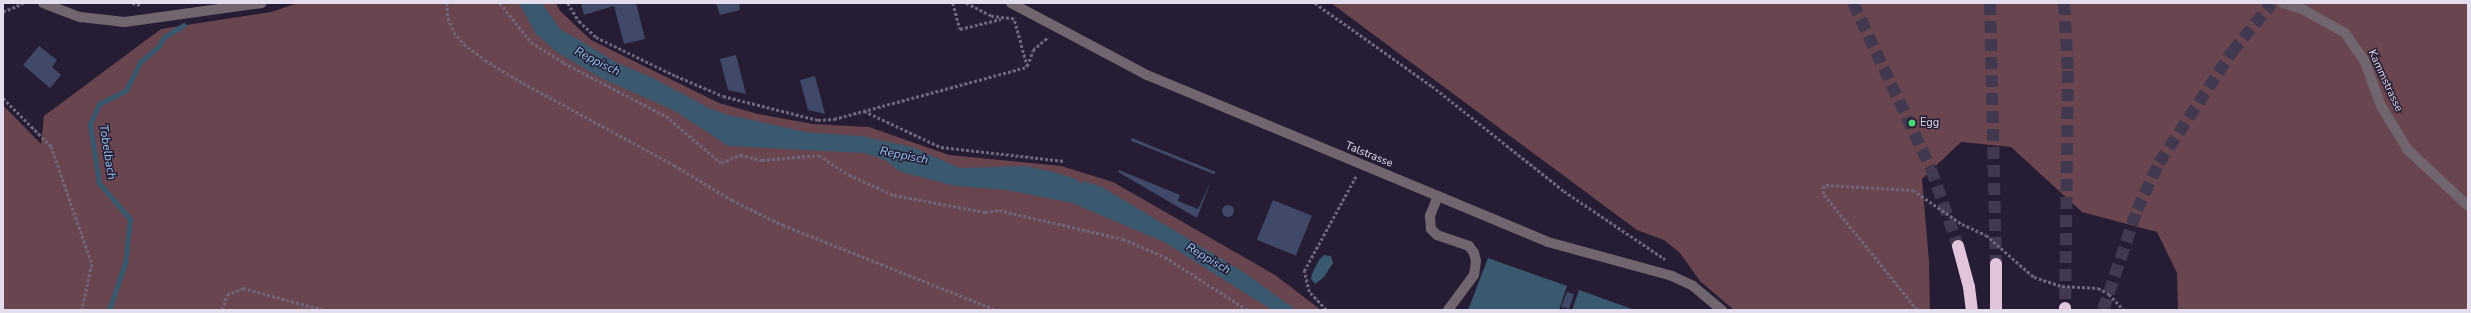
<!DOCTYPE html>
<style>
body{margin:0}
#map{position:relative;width:2471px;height:313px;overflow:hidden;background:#261c34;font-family:"Nunito Sans",sans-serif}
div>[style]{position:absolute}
.forest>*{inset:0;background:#69454f}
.water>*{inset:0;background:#3a596f}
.stream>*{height:5px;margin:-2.5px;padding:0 2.5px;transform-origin:2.5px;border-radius:2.5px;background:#3a596f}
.building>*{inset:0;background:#404967;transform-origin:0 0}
.round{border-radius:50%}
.highway-tunnel>*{height:12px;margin-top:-6px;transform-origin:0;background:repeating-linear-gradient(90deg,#423950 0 12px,transparent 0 18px)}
.path>*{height:2.5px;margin-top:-1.25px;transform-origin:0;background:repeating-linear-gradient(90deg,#6f667b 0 3px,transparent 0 5px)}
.minor>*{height:10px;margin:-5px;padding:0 5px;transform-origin:5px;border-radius:5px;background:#71656f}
.highway>*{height:12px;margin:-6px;padding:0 6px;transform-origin:6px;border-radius:6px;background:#e1c5dc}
.dots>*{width:11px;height:11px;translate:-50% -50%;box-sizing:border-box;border:2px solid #261c34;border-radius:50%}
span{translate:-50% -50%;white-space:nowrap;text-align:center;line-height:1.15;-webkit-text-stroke:3px #261c34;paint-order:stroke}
.street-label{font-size:11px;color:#e3dded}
.poi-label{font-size:11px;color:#e3dded}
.left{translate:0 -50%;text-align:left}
.water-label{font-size:12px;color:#92caf2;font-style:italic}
.frame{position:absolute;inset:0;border:4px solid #e3dded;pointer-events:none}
</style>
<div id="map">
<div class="forest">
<div style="clip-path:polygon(298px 3px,556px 3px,560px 11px,591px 40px,719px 103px,758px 114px,813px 124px,869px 127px,949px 155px,1061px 166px,1113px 182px,1275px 275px,1321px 310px,3px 310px,3px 105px,41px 144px,44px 116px,161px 29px,271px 12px)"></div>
<div style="clip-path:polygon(1331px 3px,2468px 3px,2468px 310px,2178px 310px,2177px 273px,2157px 232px,2082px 212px,2011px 147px,1961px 142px,1922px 179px,1929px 262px,1930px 310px,1734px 310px,1700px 281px,1680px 253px,1664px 240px,1637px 230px)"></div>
</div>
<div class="water">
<div style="clip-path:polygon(519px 3px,542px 3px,560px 29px,579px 40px,617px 63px,651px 77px,711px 109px,729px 115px,806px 132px,861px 136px,912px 147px,960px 168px,1025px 166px,1054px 172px,1076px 179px,1081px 184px,1084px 181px,1102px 187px,1245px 273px,1296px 310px,1272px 310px,1164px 242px,1072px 203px,1007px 190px,955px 186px,901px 172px,885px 160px,864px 153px,728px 146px,675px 111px,603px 79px,558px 53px,536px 34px)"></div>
<div style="clip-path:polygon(1324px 255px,1331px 256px,1333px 263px,1324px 277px,1315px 284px,1311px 279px,1312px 274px,1319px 260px)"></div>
<div style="clip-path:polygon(1488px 258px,1567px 286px,1559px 310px,1468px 310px)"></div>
<div style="clip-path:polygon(1579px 290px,1635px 310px,1572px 310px)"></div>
</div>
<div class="stream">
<div style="left:109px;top:310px;width:50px;rotate:-71.2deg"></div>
<div style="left:125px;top:263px;width:44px;rotate:-83.5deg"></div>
<div style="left:130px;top:219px;width:48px;rotate:-130.7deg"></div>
<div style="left:99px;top:183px;width:60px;rotate:-98.7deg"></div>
<div style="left:90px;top:124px;width:22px;rotate:-66deg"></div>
<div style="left:99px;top:104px;width:30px;rotate:-27deg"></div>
<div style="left:126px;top:90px;width:31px;rotate:-63deg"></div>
<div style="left:140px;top:62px;width:23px;rotate:-40deg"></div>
<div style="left:158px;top:47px;width:12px;rotate:-59deg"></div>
<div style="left:164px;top:37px;width:23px;rotate:-31deg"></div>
</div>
<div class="building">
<div style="clip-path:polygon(581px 3px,636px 3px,645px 39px,624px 44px,614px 6px,584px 15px)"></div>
<div style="clip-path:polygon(716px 3px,739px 3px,740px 10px,720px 15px)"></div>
<div style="clip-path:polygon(39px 46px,57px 60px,52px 67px,61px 75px,50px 88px,23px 65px)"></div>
<div style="clip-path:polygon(736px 55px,746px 94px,728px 90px,720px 59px)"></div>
<div style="clip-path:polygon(815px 76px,825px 114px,808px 110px,800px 80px)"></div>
<div style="left:1132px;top:138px;width:90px;height:3px;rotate:22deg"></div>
<div style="clip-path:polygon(1119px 170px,1180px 195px,1178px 201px,1198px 209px,1211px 181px,1197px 218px,1118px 172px)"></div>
<div style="left:1273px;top:200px;width:42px;height:43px;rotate:22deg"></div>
<div class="round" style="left:1222px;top:205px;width:12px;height:12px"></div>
<div style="clip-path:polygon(1567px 292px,1574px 294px,1569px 309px,1561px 307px)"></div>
</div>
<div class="highway-tunnel">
<div style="left:1853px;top:3px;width:183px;rotate:64.8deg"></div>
<div style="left:1931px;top:169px;width:82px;rotate:70.7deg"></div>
<div style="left:1990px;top:3px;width:261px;rotate:88.7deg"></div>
<div style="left:2064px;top:3px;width:68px;rotate:86.6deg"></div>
<div style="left:2068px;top:71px;width:237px;rotate:90.7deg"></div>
<div style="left:2103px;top:310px;width:106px;rotate:-71.2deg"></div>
<div style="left:2137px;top:210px;width:52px;rotate:-64.9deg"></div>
<div style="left:2159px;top:163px;width:133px;rotate:-56.7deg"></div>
<div style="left:2232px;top:52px;width:63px;rotate:-50.8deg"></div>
</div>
<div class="path">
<div style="left:132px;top:3px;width:9px;rotate:13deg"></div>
<div style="left:447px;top:3px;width:15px;rotate:86deg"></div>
<div style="left:448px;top:18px;width:15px;rotate:67deg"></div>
<div style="left:454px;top:32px;width:16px;rotate:50deg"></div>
<div style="left:464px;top:44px;width:26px;rotate:37deg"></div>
<div style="left:485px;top:60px;width:44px;rotate:31.2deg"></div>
<div style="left:523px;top:83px;width:172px;rotate:28.5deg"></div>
<div style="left:674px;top:165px;width:68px;rotate:31.1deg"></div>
<div style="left:732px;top:200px;width:57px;rotate:26.1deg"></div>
<div style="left:783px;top:225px;width:230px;rotate:21.7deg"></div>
<div style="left:500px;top:3px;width:50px;rotate:51.5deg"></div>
<div style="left:531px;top:42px;width:39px;rotate:32deg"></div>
<div style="left:564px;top:63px;width:115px;rotate:27.5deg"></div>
<div style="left:666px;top:116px;width:72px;rotate:40.5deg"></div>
<div style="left:721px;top:163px;width:21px;rotate:-23deg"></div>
<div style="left:740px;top:155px;width:23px;rotate:13deg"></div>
<div style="left:762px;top:160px;width:57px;rotate:-5deg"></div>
<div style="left:819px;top:155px;width:36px;rotate:34deg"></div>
<div style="left:849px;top:175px;width:49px;rotate:24deg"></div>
<div style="left:894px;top:195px;width:93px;rotate:10.6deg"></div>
<div style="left:985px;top:212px;width:14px;rotate:-8deg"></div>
<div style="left:999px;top:210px;width:127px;rotate:13.2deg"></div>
<div style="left:1123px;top:239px;width:46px;rotate:23.2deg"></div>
<div style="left:1165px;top:257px;width:98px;rotate:32.6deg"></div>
<div style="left:568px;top:3px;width:21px;rotate:59deg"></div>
<div style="left:579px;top:21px;width:23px;rotate:43deg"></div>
<div style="left:596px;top:37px;width:89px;rotate:26deg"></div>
<div style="left:676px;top:76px;width:51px;rotate:23.1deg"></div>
<div style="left:723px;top:96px;width:98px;rotate:14.2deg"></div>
<div style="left:818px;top:120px;width:16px;rotate:-4deg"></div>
<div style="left:834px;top:119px;width:200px;rotate:-15.1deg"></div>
<div style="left:1027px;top:67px;width:50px;rotate:-105.2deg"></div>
<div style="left:1014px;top:19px;width:23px;rotate:-173deg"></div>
<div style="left:991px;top:16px;width:29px;rotate:-153deg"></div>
<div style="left:896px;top:3px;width:3px"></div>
<div style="left:953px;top:3px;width:27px;rotate:75deg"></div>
<div style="left:960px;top:29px;width:42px;rotate:-13.7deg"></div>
<div style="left:1315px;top:3px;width:143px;rotate:35.4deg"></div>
<div style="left:1432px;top:86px;width:169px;rotate:38.5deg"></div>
<div style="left:1564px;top:191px;width:122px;rotate:34deg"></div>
<div style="left:3px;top:12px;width:22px;rotate:-24deg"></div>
<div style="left:1027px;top:66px;width:17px;rotate:-69deg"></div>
<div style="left:1033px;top:50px;width:20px;rotate:-41deg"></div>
<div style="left:3px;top:98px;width:68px;rotate:45deg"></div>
<div style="left:51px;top:146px;width:125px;rotate:70.8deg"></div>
<div style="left:92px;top:264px;width:47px;rotate:102.3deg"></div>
<div style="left:864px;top:111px;width:85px;rotate:25.1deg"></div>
<div style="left:941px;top:147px;width:124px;rotate:6.5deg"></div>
<div style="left:222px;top:310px;width:16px;rotate:-72deg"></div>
<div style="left:227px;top:295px;width:17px;rotate:-24deg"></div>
<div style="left:243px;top:288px;width:84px;rotate:15.2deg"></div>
<div style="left:1326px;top:310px;width:25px;rotate:-133deg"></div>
<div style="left:1309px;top:292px;width:22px;rotate:-103deg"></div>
<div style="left:1304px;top:271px;width:108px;rotate:-61.3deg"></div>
<div style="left:1917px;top:310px;width:149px;rotate:-129deg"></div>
<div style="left:1823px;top:194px;width:6px;rotate:-90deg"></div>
<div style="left:1823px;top:188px;width:4px;rotate:-45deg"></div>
<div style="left:1826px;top:185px;width:87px;rotate:3.3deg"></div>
<div style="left:1913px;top:190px;width:60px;rotate:34.8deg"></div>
<div style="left:1962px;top:224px;width:26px;rotate:25deg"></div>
<div style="left:1986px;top:235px;width:64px;rotate:41.2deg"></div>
<div style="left:2034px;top:277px;width:29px;rotate:18deg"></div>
<div style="left:2062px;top:286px;width:36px;rotate:3deg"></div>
<div style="left:2098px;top:288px;width:13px;rotate:29deg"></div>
<div style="left:2109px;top:294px;width:22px;rotate:47deg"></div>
</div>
<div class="minor">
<div style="left:43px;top:3px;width:40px;rotate:21deg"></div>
<div style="left:80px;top:17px;width:45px;rotate:6.3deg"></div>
<div style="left:125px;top:22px;width:138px;rotate:-7.9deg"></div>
<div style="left:1011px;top:3px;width:154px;rotate:27.9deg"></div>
<div style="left:1147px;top:75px;width:434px;rotate:22.6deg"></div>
<div style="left:1548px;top:242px;width:129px;rotate:15.3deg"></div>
<div style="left:1672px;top:276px;width:23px;rotate:25deg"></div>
<div style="left:1693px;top:286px;width:38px;rotate:40deg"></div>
<div style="left:2283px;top:3px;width:22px;rotate:18deg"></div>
<div style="left:2304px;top:10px;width:47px;rotate:29.3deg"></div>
<div style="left:2345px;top:33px;width:35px;rotate:55deg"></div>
<div style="left:2365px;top:62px;width:47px;rotate:70deg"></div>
<div style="left:2381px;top:106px;width:52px;rotate:58.5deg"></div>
<div style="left:2408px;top:150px;width:82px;rotate:43deg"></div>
<div style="left:1438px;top:196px;width:22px;rotate:112deg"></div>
<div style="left:1430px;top:216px;width:13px;rotate:86deg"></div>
<div style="left:1431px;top:229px;width:8px;rotate:45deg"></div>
<div style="left:1437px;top:235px;width:34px;rotate:19deg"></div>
<div style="left:1469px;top:246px;width:9px;rotate:54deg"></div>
<div style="left:1474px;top:253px;width:8px;rotate:76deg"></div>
<div style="left:1476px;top:261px;width:14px;rotate:98deg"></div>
<div style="left:1474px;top:275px;width:44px;rotate:126.6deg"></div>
</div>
<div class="highway">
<div style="left:1958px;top:246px;width:42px;rotate:75deg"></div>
<div style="left:1969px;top:287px;width:23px;rotate:83deg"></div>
<div style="left:1996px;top:310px;width:46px;rotate:-90deg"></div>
<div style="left:2065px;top:310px;width:2px;rotate:-90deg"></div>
</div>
<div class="dots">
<div style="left:1912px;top:123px;background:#4ed676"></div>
</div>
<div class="street-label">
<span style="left:2385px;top:81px;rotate:65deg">Kammstrasse</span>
<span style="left:1369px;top:155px;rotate:22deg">Talstrasse</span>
</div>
<div class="poi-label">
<span class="left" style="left:1920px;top:123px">Egg</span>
</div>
<div class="water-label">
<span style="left:597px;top:62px;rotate:27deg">Reppisch</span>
<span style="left:107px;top:152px;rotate:81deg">Tobelbach</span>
<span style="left:904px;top:156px;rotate:11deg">Reppisch</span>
<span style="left:1208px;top:259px;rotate:31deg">Reppisch</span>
</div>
<div class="frame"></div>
</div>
